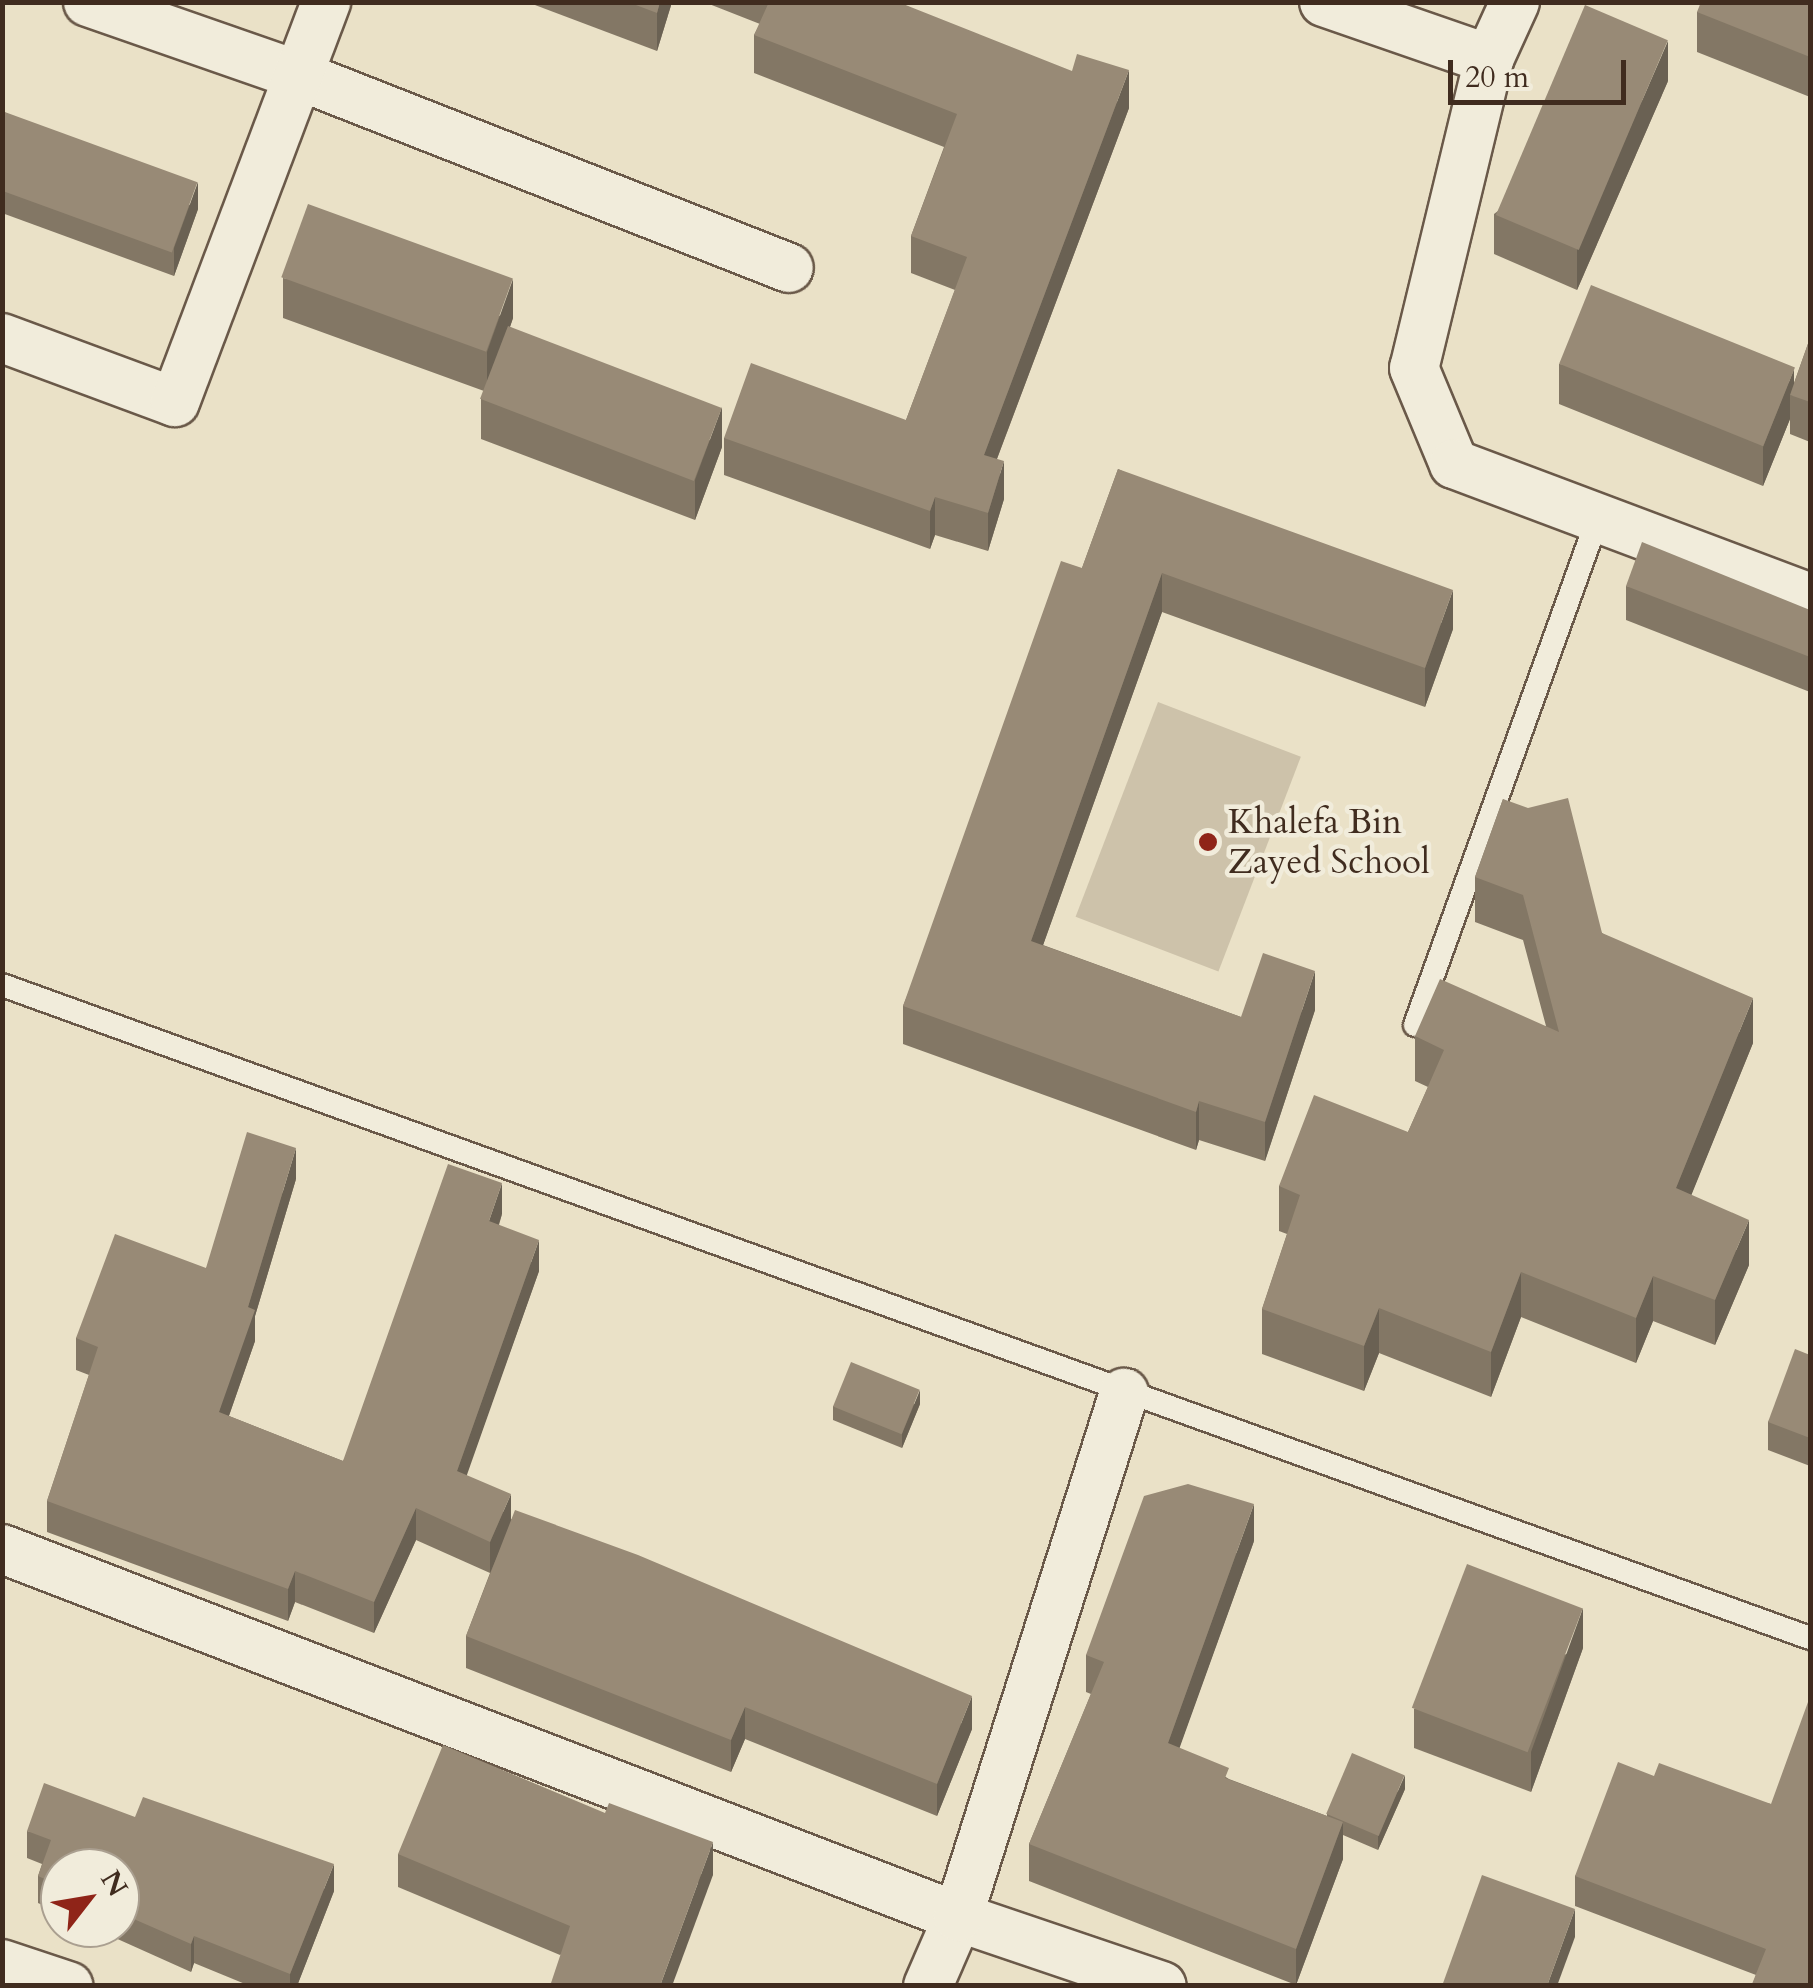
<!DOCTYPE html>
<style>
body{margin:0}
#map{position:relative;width:1813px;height:1988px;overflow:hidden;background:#eae1c7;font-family:Cardo,serif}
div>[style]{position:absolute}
.green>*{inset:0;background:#cdc2aa;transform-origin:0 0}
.roads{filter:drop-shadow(2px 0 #6a5949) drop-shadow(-2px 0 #6a5949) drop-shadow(0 2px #6a5949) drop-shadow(0 -2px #6a5949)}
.service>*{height:22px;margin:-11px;padding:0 11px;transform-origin:11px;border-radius:11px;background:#f1ecdb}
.minor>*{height:48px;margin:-24px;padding:0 24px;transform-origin:24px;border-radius:24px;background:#f1ecdb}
.wall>*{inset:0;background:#837765}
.shaded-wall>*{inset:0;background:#6a6153}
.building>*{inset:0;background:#988a76;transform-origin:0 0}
.dots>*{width:28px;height:28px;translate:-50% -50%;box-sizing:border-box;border:5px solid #f1ecdb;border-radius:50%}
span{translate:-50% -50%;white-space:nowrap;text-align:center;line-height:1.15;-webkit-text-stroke:9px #f1ecdb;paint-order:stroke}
.poi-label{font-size:35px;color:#402c1f}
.left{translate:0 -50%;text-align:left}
.frame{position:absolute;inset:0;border:5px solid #402c1f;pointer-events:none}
.north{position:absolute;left:40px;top:1848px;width:100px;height:100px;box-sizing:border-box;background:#f1ecdb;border:2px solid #aa9f90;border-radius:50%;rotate:59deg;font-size:28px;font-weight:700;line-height:40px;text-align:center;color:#402c1f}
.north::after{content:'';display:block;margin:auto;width:35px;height:45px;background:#8f2418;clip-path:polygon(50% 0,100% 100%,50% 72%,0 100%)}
.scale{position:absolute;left:1448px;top:60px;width:178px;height:45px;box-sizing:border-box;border:5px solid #402c1f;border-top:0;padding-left:12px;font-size:30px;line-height:35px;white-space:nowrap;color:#402c1f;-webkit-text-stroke:8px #f1ecdb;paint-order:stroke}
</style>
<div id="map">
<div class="green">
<div style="left:1158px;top:702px;width:153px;height:230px;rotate:21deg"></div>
</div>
<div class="roads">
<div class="service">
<div style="left:2px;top:985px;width:1922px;rotate:19.86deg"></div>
<div style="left:1415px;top:1025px;width:534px;rotate:-70.17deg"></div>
</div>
<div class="minor">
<div style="left:88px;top:2px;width:225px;rotate:19.2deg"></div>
<div style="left:300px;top:76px;width:525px;rotate:21.44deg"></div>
<div style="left:1324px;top:2px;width:175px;rotate:19.1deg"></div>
<div style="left:1515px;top:2px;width:63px;rotate:114.5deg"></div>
<div style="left:1489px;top:59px;width:318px;rotate:103.6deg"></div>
<div style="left:1414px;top:368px;width:104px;rotate:67.4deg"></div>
<div style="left:1454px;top:464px;width:380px;rotate:20.6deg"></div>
<div style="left:2px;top:338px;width:184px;rotate:20.3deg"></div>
<div style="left:175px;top:402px;width:428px;rotate:-69.3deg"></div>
<div style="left:2px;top:1549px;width:1024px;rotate:21.05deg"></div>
<div style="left:958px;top:1917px;width:215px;rotate:18.7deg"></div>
<div style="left:2px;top:1964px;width:70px;rotate:18.4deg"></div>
<div style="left:928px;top:1986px;width:75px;rotate:-66.5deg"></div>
<div style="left:958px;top:1917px;width:550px;rotate:-72.42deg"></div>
</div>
</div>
<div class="wall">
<div style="clip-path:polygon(527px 2px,672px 2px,657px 51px)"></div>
<div style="clip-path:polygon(704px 2px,898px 2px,1129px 108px,997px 459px,1004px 499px,988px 551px,935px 535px,930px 549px,724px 475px,724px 438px,906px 420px,955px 290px,911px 273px,911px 236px,944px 147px,754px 73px,754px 35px,760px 24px)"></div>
<div style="clip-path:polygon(1810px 2px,1810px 97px,1697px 52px,1697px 12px)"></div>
<div style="clip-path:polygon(1668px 81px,1577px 290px,1494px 254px,1494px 214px)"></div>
<div style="clip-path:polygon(2px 111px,198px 209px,174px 276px,2px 213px)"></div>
<div style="clip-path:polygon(283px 278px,513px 318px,510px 327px,722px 447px,695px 520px,481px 439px,481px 399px,484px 391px,283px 318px)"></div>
<div style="clip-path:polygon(1810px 338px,1810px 442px,1790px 434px,1790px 419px,1763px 486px,1559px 404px,1559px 364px,1794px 383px)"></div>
<div style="clip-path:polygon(1118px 469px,1453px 629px,1425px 707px,1162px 612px,1043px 945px,1241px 1017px,1315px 1010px,1265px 1161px,1199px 1140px,1196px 1150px,903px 1044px,903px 1006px,1082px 568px)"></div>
<div style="clip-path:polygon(1626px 586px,1810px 610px,1810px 692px,1626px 620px)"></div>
<div style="clip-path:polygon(1503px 799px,1602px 933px,1753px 1043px,1691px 1195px,1749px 1265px,1715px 1345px,1653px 1321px,1636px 1363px,1521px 1317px,1491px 1397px,1379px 1353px,1364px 1391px,1262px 1354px,1262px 1309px,1287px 1234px,1279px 1231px,1279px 1186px,1408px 1132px,1428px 1087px,1415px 1081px,1415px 1036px,1546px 1026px,1523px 940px,1475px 922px,1475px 877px)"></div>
<div style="clip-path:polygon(1810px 1058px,1810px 1104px,1808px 1103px,1808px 1064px)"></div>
<div style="clip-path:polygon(296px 1179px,255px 1316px,255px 1341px,229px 1416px,343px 1461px,502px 1214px,499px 1225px,539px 1271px,466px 1475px,511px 1519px,972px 1729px,937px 1816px,745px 1739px,731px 1772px,466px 1668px,466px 1636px,490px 1573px,416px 1540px,374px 1633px,295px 1602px,288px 1621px,47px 1532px,47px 1501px,89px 1375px,76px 1370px,76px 1338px,206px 1268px)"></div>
<div style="clip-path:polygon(1810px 1355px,1810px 1466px,1768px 1450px,1768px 1422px)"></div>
<div style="clip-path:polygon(920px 1404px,902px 1448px,833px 1420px,833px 1406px)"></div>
<div style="clip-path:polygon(1254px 1541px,1179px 1748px,1229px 1779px,1327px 1816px,1327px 1814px,1405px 1789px,1378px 1850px,1343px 1835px,1343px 1859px,1296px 1985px,1029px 1881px,1029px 1844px,1091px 1694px,1086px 1692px,1086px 1655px)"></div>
<div style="clip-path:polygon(1583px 1648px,1531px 1792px,1414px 1748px,1414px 1709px)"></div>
<div style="clip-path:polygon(1654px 1776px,1771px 1804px,1810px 1986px,1752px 1986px,1756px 1975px,1575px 1906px,1575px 1876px)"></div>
<div style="clip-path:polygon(27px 1831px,334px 1891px,297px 1986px,250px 1986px,194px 1963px,191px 1972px,93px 1928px,120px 1928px,120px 1868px,60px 1868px,60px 1913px,38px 1903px,38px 1876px,42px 1864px,27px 1858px)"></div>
<div style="clip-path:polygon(398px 1854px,713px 1875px,560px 1955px,398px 1887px)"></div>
</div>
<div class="shaded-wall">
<div style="clip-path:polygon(660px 2px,672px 2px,657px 51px,657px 13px)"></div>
<div style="clip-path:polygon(1668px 41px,1668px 81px,1577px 290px,1577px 250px)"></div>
<div style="clip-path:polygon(1129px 70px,1129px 108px,984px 493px,984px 455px)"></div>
<div style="clip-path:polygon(198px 182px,198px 209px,174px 276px,174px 248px)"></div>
<div style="clip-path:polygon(513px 279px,513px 318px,487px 392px,487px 352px)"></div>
<div style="clip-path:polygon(1794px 369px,1794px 396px,1790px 395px,1790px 419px,1763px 486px,1763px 447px)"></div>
<div style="clip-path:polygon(722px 407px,722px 447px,695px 520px,695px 480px)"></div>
<div style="clip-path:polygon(1004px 461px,1004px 499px,988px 551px,988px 513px)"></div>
<div style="clip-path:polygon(935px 497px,935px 535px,930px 549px,930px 511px)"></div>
<div style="clip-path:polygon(1162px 573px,1162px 612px,1031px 979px,1031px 941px)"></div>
<div style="clip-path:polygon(1453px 590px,1453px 629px,1425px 707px,1425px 668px)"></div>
<div style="clip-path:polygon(1315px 971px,1315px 1010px,1265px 1161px,1265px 1122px)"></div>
<div style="clip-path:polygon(1753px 998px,1753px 1043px,1676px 1233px,1676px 1188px)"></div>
<div style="clip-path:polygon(1199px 1101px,1199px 1140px,1196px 1150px,1196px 1112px)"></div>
<div style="clip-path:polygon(296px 1148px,296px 1179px,255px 1316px,255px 1341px,219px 1444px,219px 1412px,248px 1307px)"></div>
<div style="clip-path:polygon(502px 1183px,502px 1214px,489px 1253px,489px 1221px)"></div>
<div style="clip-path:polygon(1749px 1220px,1749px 1265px,1715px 1345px,1715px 1300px)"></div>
<div style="clip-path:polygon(539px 1240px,539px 1271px,457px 1503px,457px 1471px)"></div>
<div style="clip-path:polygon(1521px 1272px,1521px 1317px,1491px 1397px,1491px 1352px)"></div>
<div style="clip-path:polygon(1653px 1276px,1653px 1321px,1636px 1363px,1636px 1318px)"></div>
<div style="clip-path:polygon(1379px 1308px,1379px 1353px,1364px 1391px,1364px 1346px)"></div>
<div style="clip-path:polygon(920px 1390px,920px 1404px,902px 1448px,902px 1434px)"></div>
<div style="clip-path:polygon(511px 1494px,511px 1525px,490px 1573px,490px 1542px)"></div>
<div style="clip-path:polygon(1254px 1504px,1254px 1541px,1168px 1780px,1168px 1743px)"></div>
<div style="clip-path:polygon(416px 1508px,416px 1540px,374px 1633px,374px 1602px)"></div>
<div style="clip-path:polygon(295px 1571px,295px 1602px,288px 1621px,288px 1589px)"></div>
<div style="clip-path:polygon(1583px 1608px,1583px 1648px,1531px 1792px,1531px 1752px)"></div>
<div style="clip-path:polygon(972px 1696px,972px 1729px,937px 1816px,937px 1784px)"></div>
<div style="clip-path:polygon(745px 1707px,745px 1739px,731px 1772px,731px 1740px)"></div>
<div style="clip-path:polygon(1405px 1775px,1405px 1789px,1378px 1850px,1378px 1836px)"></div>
<div style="clip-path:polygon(1343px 1822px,1343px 1859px,1296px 1985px,1296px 1949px)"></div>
<div style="clip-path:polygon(713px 1842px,713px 1875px,672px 1986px,660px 1986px)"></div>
<div style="clip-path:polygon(334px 1864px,334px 1891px,297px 1986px,290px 1986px,290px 1974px)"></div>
<div style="clip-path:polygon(1575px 1909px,1575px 1937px,1557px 1986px,1547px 1986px)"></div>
<div style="clip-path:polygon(194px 1936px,194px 1963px,191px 1972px,191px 1944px)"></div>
</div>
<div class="building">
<div style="clip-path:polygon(628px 2px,660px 2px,657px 13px)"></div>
<div style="clip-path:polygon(769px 2px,898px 2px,1072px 71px,1077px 54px,1129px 70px,984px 455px,1004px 461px,988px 513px,935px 497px,930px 511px,724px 438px,751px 363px,906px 420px,967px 257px,911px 236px,957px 114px,754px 35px)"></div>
<div style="clip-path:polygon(1701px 2px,1810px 2px,1810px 57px,1697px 12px)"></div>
<div style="left:1585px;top:5px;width:90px;height:228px;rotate:23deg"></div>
<div style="left:2px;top:111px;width:208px;height:75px;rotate:20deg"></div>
<div style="left:308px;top:204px;width:218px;height:78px;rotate:20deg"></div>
<div style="left:1591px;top:285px;width:220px;height:85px;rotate:22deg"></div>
<div style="left:508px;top:326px;width:229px;height:78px;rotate:21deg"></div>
<div style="clip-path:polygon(1810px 338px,1810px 402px,1790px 395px)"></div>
<div style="clip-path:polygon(1118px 469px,1453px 590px,1425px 668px,1162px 573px,1031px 941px,1241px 1017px,1263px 953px,1315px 971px,1265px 1122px,1199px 1101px,1196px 1112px,903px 1006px,1061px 561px,1082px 568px)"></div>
<div style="clip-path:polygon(1642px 542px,1810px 610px,1810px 657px,1626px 586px)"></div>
<div style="clip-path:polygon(1568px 798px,1602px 933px,1753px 998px,1676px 1188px,1749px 1220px,1715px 1300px,1653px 1276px,1636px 1318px,1521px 1272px,1491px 1352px,1379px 1308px,1364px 1346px,1262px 1309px,1300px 1195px,1279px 1186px,1314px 1095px,1408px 1132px,1444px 1050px,1415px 1036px,1440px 979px,1559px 1032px,1523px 895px,1475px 877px,1503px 799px,1528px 808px)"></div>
<div style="clip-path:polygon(247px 1132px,296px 1148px,248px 1307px,255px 1310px,219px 1412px,343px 1461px,448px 1164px,502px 1183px,489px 1221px,539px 1240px,457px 1471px,511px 1494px,490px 1542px,416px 1508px,374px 1602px,295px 1571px,288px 1589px,47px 1501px,98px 1347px,76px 1338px,115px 1234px,206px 1268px)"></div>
<div style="clip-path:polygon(1795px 1349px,1810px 1355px,1810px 1438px,1768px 1422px)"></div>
<div style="left:851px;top:1362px;width:74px;height:48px;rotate:22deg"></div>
<div style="clip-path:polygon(1188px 1484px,1254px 1504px,1168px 1743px,1229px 1768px,1225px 1778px,1343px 1822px,1296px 1949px,1029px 1844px,1104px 1662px,1086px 1655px,1144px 1496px)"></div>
<div style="clip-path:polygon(515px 1510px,638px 1555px,972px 1696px,937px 1784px,745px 1707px,731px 1740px,466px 1636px)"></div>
<div style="left:1467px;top:1564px;width:124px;height:154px;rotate:21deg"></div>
<div style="clip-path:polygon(1808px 1702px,1810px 1703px,1810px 1986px,1756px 1986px,1752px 1984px,1766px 1949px,1575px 1876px,1618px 1762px,1654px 1776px,1659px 1763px,1771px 1804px)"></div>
<div style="clip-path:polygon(443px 1745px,605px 1813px,609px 1803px,713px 1842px,660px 1986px,550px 1986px,570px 1926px,398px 1854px)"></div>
<div style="left:1352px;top:1753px;width:57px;height:66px;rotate:23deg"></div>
<div style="clip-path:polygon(44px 1783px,135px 1817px,143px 1797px,334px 1864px,290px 1974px,194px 1936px,191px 1944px,120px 1913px,120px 1868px,60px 1868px,60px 1886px,38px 1876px,51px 1840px,27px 1831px)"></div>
<div style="clip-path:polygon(1482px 1875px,1575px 1909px,1547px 1986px,1442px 1986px)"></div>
</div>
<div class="dots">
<div style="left:1208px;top:842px;background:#8f2418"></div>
</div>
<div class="poi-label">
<span class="left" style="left:1228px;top:842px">Khalefa Bin<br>Zayed School</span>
</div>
<div class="frame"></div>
<div class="north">N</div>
<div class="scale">20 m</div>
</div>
